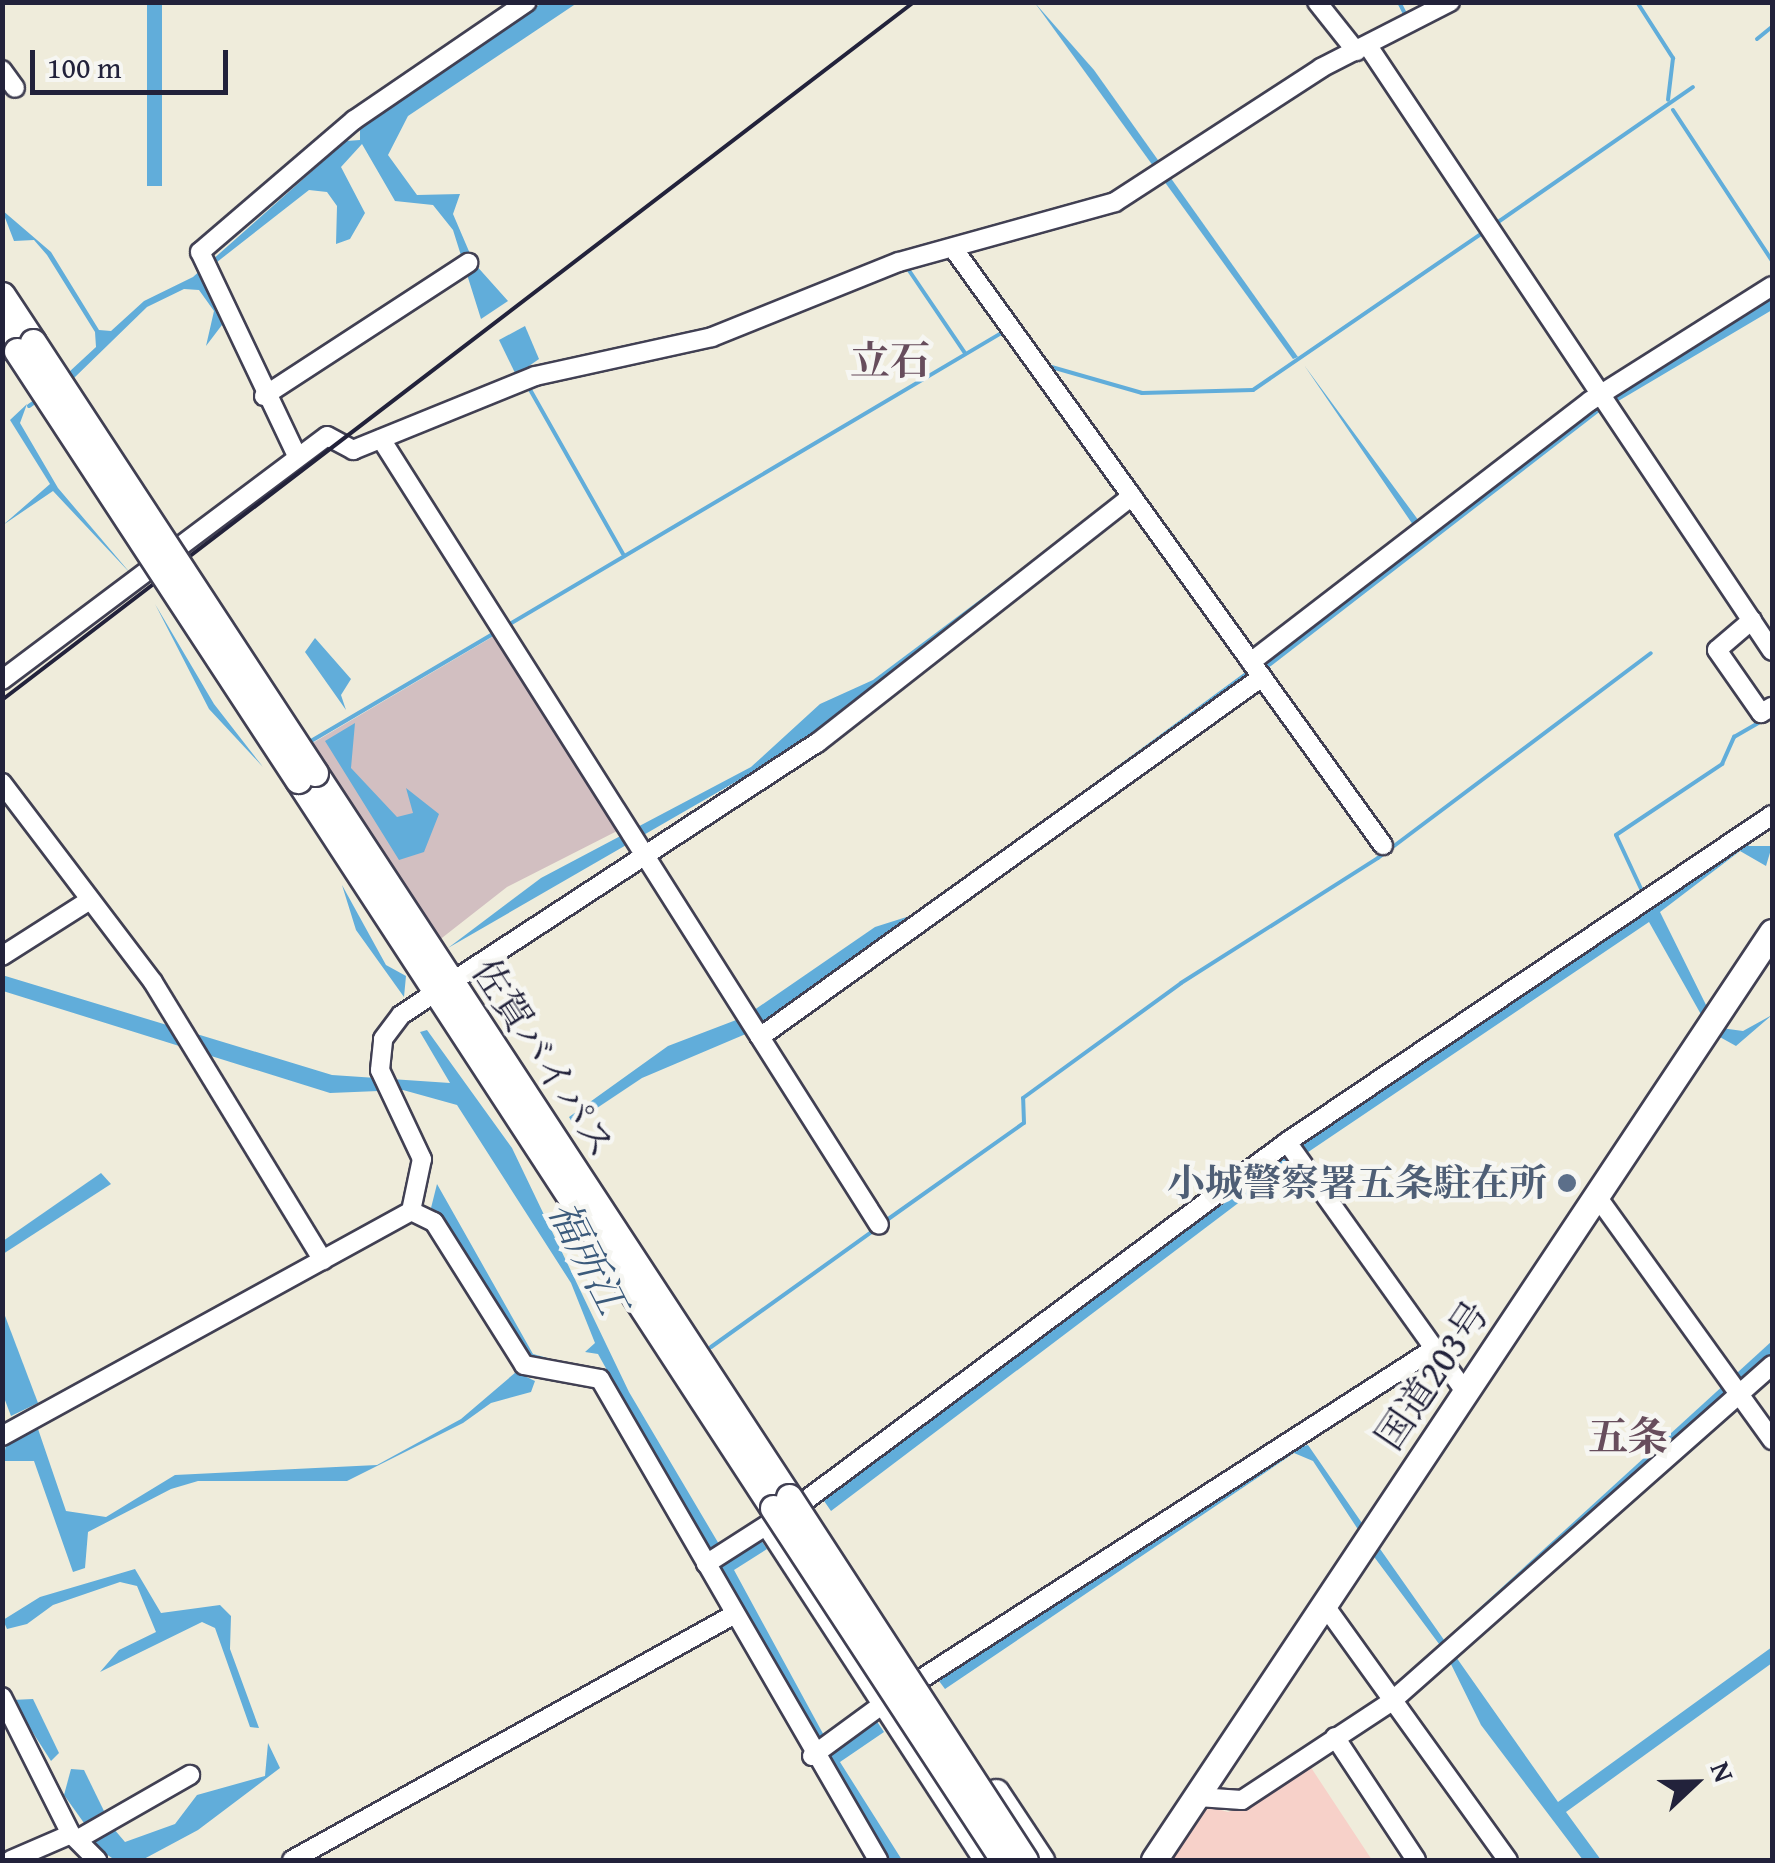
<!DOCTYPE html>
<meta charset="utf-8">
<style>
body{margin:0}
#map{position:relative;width:1775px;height:1863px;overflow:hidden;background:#efecdb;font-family:"Gentium Book Plus","Noto Serif JP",serif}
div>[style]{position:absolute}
.built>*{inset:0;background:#f7d1c9}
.industrial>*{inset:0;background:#d2bfc1}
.water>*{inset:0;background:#61adda;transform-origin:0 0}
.stream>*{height:4px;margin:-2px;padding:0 2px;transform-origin:2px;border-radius:2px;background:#61adda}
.roads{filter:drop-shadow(2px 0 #414053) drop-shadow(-2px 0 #414053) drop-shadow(0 2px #414053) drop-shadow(0 -2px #414053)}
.minor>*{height:18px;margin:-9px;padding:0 9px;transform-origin:9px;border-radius:9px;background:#fff}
.highway>*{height:25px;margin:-12.5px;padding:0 12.5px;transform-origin:12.5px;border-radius:12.5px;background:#fff}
.rail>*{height:4px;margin:-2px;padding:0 2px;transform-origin:2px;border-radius:2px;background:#22223b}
.bridges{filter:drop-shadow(2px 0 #414053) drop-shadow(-2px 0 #414053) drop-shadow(0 2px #414053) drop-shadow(0 -2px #414053)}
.highway-bridge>*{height:25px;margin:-12.5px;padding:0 12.5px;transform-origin:12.5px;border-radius:12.5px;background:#fff}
.dots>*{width:28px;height:28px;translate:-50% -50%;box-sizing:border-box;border:5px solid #f6f6f2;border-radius:50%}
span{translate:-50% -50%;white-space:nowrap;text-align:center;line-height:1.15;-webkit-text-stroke:9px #f6f6f2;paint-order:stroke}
.street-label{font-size:38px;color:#22223b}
.service-label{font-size:38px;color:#4e5e75;font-weight:700}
.right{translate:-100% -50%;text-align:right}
.neighbourhood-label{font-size:40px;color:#674d5c;font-weight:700}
.water-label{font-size:40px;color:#3b5a7b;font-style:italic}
.frame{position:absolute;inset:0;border:5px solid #22223b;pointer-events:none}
.north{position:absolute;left:1645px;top:1733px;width:100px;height:100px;-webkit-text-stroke:8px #f6f6f2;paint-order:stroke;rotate:68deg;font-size:28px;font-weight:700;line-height:40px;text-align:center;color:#22223b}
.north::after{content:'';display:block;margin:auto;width:35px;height:45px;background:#22223b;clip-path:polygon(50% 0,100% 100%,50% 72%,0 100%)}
.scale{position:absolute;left:30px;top:50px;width:198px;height:45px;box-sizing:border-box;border:5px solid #22223b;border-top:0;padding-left:12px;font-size:30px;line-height:35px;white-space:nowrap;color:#22223b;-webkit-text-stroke:8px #f6f6f2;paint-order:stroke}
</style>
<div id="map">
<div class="built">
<div style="clip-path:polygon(1308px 1763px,1372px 1860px,1172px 1860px,1203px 1805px,1228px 1812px,1248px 1805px)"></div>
</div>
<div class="industrial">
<div style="clip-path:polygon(499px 633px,621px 829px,507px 887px,438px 941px,311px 744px)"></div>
</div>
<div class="water">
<div style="left:147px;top:3px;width:15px;height:183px"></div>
<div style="clip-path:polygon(542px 3px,577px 3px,408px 116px,388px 155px,417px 195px,460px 194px,453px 214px,474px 263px,508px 301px,481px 319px,453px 230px,433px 205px,395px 201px,362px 144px,341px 167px,365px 213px,350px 239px,336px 244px,337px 206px,327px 192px,309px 190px,203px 273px,225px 321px,206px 346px,214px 311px,199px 290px,184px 289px,147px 307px,73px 379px,69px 372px,96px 347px,95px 332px,47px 255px,34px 240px,14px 241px,2px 210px,51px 252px,99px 330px,111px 331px,144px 301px,193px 277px,346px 141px,360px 140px,360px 122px)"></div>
<div style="clip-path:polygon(1035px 3px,1094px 70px,1298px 357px,1293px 359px)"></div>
<div style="clip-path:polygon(1772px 294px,1772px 310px,1598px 413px,1254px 679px,769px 1024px,642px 1078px,573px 1124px,569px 1117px,668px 1046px,744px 1017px,875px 927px,916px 914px,1424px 541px,1304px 365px,1430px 536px,1594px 406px)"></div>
<div style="clip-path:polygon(525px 326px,539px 359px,516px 375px,499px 340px)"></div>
<div style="clip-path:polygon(27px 404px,20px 423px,58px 488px,131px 574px,53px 491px,3px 525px,50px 484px,10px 420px)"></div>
<div style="clip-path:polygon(1101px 509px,810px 739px,448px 948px,541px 878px,751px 767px,820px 704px,873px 680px)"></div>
<div style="clip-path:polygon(155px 604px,214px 704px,263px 767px,209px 709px)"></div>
<div style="clip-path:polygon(315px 638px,351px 679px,341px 695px,346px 710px,305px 652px)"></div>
<div style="clip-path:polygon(355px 723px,351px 768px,397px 817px,413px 813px,406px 788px,439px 814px,424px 852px,399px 860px,325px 741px)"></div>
<div style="clip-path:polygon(1772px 825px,1748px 846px,1772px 846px,1766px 866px,1740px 851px,1660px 912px,1709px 1011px,1703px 1018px,1649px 922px,1286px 1167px,831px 1511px,822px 1498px,1283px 1155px)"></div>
<div style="clip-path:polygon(342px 885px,386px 965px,406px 976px,404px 997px,356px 930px)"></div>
<div style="clip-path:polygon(2px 975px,332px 1075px,450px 1083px,420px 1032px,427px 1030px,512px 1148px,629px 1392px,726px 1556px,759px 1537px,767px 1549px,734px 1570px,833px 1752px,876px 1720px,884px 1732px,840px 1762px,902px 1860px,887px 1860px,822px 1757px,598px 1354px,585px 1352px,595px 1343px,571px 1283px,457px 1105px,403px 1090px,330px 1093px,3px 991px)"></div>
<div style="clip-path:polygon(1772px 1015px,1736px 1046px,1718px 1036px,1721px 1028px,1743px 1031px)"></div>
<div style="clip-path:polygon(101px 1173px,111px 1184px,3px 1254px,3px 1241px)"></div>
<div style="clip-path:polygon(437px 1184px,533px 1354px,566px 1363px,522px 1357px,431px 1208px)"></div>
<div style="clip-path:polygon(2px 1308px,38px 1403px,11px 1416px,3px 1395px)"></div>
<div style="clip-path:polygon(1772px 1341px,1772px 1354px,1729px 1395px,1451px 1634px)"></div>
<div style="clip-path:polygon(516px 1372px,535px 1381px,531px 1392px,491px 1403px,463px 1423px,347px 1481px,198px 1481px,171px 1489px,88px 1532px,85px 1568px,73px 1572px,34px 1461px,3px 1461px,6px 1445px,37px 1426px,66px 1511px,106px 1517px,175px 1475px,377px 1465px,461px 1419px)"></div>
<div style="clip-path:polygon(1308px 1445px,1364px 1526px,1359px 1531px,1313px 1461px,1294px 1453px,945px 1689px,939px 1681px,1294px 1448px)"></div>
<div style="clip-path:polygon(1378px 1546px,1558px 1802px,1772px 1647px,1772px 1663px,1566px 1812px,1601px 1860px,1583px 1860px,1481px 1725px,1445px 1652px,1372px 1554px)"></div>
<div style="clip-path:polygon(135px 1569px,161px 1613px,220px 1605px,231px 1616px,230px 1649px,259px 1728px,250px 1727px,215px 1628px,202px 1622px,100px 1672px,119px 1650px,156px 1632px,137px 1586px,120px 1582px,53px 1605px,27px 1624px,7px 1629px,3px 1620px,40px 1597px)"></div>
<div style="clip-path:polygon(33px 1699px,59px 1753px,51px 1761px,12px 1700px)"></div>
<div style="clip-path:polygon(268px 1743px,280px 1768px,198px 1830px,142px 1860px,115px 1860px,94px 1846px,91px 1837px,108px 1822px,125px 1842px,175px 1824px,197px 1795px,265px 1776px)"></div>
<div style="clip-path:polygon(71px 1769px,84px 1770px,104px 1811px,84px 1823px,64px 1795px)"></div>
</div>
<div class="stream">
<div style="left:1399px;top:2px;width:16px;rotate:63deg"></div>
<div style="left:1637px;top:2px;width:67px;rotate:57.3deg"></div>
<div style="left:1673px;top:58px;width:42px;rotate:96.8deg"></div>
<div style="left:1757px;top:39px;width:19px;rotate:-39deg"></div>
<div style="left:1673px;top:110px;width:181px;rotate:56.7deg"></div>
<div style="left:1498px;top:222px;width:237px;rotate:-34.7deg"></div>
<div style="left:906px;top:266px;width:105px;rotate:55.9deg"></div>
<div style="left:722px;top:342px;width:100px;rotate:-21.7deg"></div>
<div style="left:1048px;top:366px;width:98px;rotate:16deg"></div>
<div style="left:1142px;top:393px;width:111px;rotate:-1.5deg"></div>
<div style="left:1253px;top:390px;width:280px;rotate:-34.4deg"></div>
<div style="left:528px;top:386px;width:193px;rotate:60.5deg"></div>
<div style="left:29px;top:406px;width:12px;rotate:-35deg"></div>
<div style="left:508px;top:625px;width:575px;rotate:-30.62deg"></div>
<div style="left:311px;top:741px;width:212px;rotate:-30.5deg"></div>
<div style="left:1643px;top:893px;width:64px;rotate:-115deg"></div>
<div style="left:1616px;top:835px;width:128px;rotate:-33.8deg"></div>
<div style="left:1722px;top:764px;width:30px;rotate:-66deg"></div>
<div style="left:1734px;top:737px;width:34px;rotate:-30deg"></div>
<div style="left:884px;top:1222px;width:171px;rotate:-35.3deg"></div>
<div style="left:1024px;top:1123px;width:25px;rotate:-92deg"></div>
<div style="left:1023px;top:1098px;width:195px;rotate:-36deg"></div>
<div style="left:1181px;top:983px;width:233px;rotate:-32.4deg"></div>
<div style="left:1378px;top:858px;width:341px;rotate:-36.9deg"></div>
<div style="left:711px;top:1347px;width:204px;rotate:-35.6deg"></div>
</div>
<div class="roads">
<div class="minor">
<div style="left:1317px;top:2px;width:63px;rotate:51.5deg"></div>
<div style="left:1368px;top:46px;width:727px;rotate:56.27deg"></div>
<div style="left:2px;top:70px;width:22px;rotate:54deg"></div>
<div style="left:953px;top:248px;width:736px;rotate:54.24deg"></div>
<div style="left:264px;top:396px;width:244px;rotate:-33.1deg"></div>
<div style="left:381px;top:439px;width:930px;rotate:57.64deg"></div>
<div style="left:297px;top:456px;width:226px;rotate:-115.4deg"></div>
<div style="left:200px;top:252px;width:203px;rotate:-40.6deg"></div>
<div style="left:354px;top:120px;width:209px;rotate:-34.3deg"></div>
<div style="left:1752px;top:620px;width:46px;rotate:139.4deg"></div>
<div style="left:1717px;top:650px;width:77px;rotate:55.1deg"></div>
<div style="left:1761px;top:713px;width:13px;rotate:-29deg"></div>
<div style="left:1251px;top:662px;width:428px;rotate:-37.6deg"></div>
<div style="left:1590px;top:401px;width:215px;rotate:-32.3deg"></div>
<div style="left:2px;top:680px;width:406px;rotate:-36.9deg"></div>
<div style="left:327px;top:436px;width:30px;rotate:28deg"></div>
<div style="left:353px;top:450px;width:196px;rotate:-22.1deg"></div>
<div style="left:535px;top:376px;width:181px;rotate:-12.4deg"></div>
<div style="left:712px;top:337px;width:201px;rotate:-21.9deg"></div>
<div style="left:899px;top:262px;width:224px;rotate:-15.5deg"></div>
<div style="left:1115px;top:202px;width:246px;rotate:-33deg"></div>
<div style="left:1321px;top:68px;width:145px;rotate:-27.1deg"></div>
<div style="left:2px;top:783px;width:250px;rotate:52.8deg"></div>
<div style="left:153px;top:982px;width:326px;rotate:58.6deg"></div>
<div style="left:2px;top:956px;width:104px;rotate:-32.5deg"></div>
<div style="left:760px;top:1037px;width:618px;rotate:-35.65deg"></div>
<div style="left:1287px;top:1142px;width:308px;rotate:54.5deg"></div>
<div style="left:1596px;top:1195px;width:302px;rotate:54.3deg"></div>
<div style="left:411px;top:1211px;width:25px;rotate:26deg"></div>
<div style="left:434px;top:1222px;width:169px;rotate:57.8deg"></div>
<div style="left:524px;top:1365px;width:77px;rotate:10.4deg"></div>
<div style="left:600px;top:1379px;width:556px;rotate:59.97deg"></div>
<div style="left:2px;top:1436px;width:467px;rotate:-28.8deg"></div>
<div style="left:411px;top:1211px;width:53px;rotate:-78.1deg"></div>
<div style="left:422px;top:1159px;width:98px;rotate:-115.3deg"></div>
<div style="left:380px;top:1070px;width:31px;rotate:-84deg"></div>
<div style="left:383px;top:1039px;width:30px;rotate:-53deg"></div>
<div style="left:401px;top:1015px;width:497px;rotate:-33.2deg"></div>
<div style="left:817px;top:743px;width:400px;rotate:-38.1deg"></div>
<div style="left:706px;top:1564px;width:119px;rotate:-32.6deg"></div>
<div style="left:806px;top:1500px;width:600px;rotate:-36.66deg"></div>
<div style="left:1287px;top:1142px;width:585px;rotate:-33.99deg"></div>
<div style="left:1323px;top:1603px;width:317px;rotate:54.3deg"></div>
<div style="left:921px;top:1679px;width:611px;rotate:-32.78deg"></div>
<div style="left:2px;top:1697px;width:153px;rotate:63.3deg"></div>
<div style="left:71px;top:1834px;width:37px;rotate:45deg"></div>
<div style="left:1335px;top:1737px;width:147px;rotate:56.6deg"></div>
<div style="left:812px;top:1756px;width:88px;rotate:-36.2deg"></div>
<div style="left:1198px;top:1797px;width:44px;rotate:3.9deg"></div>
<div style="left:1242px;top:1800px;width:180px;rotate:-33.4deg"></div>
<div style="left:1392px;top:1701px;width:507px;rotate:-41.48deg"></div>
<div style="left:80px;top:1838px;width:127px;rotate:-29.8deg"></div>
<div style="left:11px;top:1860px;width:65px;rotate:-23.4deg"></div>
<div style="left:292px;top:1860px;width:507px;rotate:-29.04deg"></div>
</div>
<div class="highway">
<div style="left:2px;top:295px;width:56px;rotate:56.6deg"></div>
<div style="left:2px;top:328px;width:27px;rotate:57deg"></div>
<div style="left:315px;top:773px;width:865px;rotate:56.79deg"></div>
<div style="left:298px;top:780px;width:869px;rotate:56.88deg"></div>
<div style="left:772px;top:1529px;width:395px;rotate:57deg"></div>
<div style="left:996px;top:1792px;width:82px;rotate:56.5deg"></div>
<div style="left:1154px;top:1860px;width:1115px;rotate:-56.34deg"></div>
</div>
</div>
<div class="rail">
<div style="left:2px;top:700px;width:1148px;rotate:-37.43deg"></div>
</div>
<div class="bridges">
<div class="highway-bridge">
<div style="left:33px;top:342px;width:515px;rotate:56.8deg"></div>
<div style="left:17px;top:351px;width:513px;rotate:56.77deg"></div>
<div style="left:789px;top:1497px;width:433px;rotate:57deg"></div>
<div style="left:773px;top:1508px;width:420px;rotate:56.8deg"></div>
</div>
</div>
<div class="dots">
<div style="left:1567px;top:1183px;background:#5c6f8a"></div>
</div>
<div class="street-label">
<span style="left:544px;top:1058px;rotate:57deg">佐賀バイパス</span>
<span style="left:1432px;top:1375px;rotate:-56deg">国道203号</span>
</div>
<div class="service-label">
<span class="right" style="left:1547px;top:1183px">小城警察署五条駐在所</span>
</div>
<div class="neighbourhood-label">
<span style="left:890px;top:360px">立石</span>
<span style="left:1628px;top:1436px">五条</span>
</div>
<div class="water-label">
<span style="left:588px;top:1257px;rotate:63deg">福所江</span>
</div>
<div class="frame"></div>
<div class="north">N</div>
<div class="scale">100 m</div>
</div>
